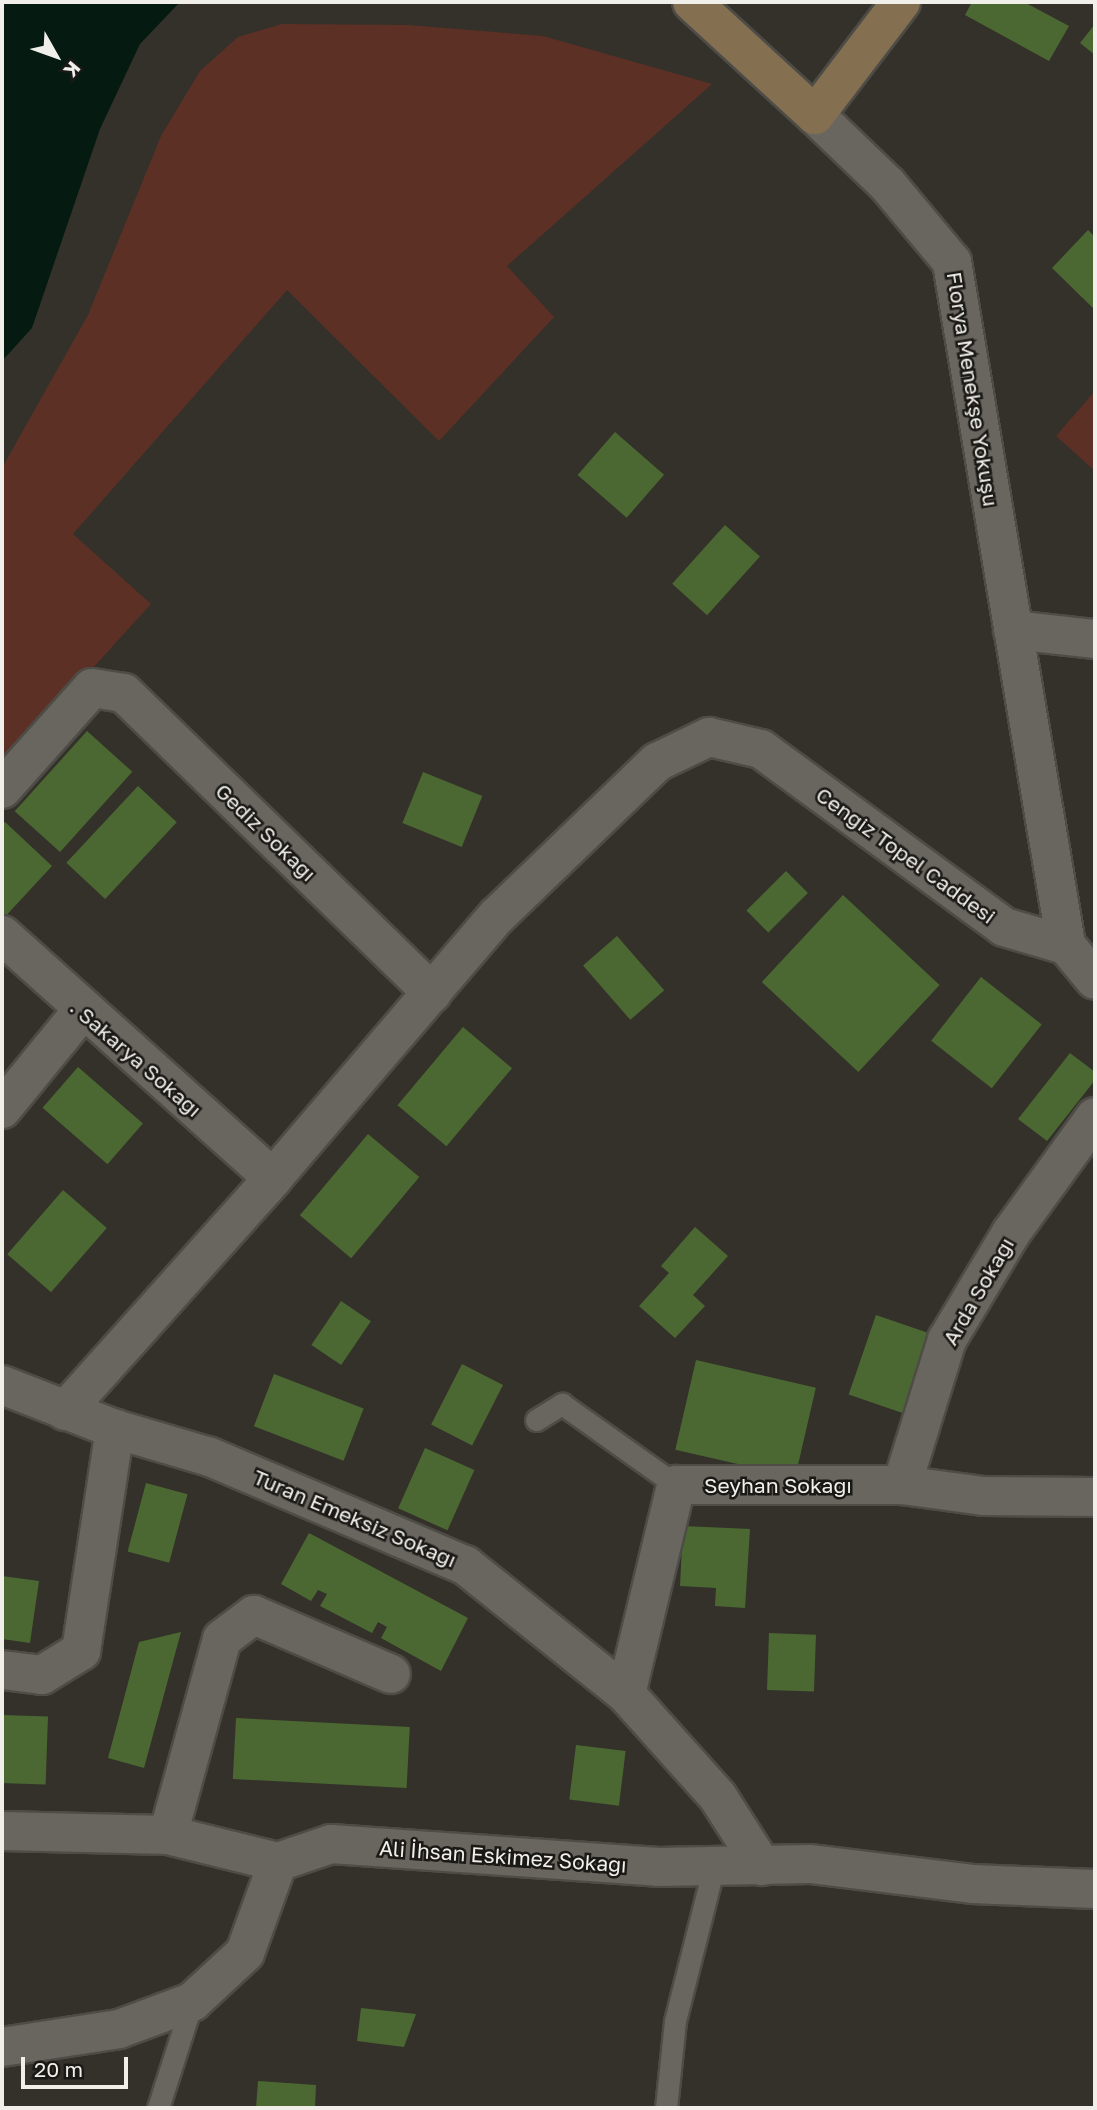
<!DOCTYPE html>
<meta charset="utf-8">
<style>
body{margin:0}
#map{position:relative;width:1097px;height:2110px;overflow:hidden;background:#33312a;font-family:"Golos Text",sans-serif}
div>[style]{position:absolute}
.green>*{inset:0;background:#5d3026}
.water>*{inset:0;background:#051b12}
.building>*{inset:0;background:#4c6832;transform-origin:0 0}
.roads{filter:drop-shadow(2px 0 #4e4c46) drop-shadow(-2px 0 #4e4c46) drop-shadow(0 2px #4e4c46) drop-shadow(0 -2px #4e4c46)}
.service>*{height:21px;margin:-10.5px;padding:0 10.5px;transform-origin:10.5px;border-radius:10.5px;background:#68665e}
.minor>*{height:38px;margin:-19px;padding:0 19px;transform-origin:19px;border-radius:19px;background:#68665e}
.secondary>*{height:38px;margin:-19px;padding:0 19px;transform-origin:19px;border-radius:19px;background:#856f51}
span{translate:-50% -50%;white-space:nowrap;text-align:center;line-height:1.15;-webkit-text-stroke:5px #1a1916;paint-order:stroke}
.street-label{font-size:21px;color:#f0efea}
.frame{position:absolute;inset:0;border:4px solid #f0efea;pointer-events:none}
.north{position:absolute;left:21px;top:21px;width:70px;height:70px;-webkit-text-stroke:5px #1a1916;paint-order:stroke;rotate:130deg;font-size:19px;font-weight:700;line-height:28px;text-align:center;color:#f0efea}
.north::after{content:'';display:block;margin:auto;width:24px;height:32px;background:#f0efea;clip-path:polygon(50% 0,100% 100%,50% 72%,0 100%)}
.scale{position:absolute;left:21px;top:2057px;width:107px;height:32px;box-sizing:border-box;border:4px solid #f0efea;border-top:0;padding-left:9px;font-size:21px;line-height:24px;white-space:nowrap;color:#f0efea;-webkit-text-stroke:5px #1a1916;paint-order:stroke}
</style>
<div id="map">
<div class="green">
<div style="clip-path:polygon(282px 24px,408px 25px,543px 36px,712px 84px,507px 266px,554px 317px,439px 441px,287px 290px,73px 534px,151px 604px,2px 768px,2px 468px,88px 315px,161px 136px,200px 71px,238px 37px)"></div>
<div style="clip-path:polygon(1095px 391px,1095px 471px,1056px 436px)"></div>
</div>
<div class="water">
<div style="clip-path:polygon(2px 2px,180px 2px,140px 44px,100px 129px,32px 328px,2px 361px)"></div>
</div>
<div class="building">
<div style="clip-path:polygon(972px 2px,1024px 2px,1069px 26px,1049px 61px,965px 15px)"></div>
<div style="clip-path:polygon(1095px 24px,1095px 55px,1080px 43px)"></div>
<div style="clip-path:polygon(1088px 230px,1095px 237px,1095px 310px,1052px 268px)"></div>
<div style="left:615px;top:432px;width:65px;height:57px;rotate:41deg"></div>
<div style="left:725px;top:525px;width:47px;height:79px;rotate:42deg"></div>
<div style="left:87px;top:731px;width:61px;height:108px;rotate:42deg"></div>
<div style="left:423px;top:772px;width:64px;height:55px;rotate:22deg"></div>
<div style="left:138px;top:786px;width:53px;height:105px;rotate:43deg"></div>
<div style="clip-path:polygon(5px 822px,52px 866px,2px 920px,2px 825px)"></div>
<div style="left:786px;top:871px;width:31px;height:56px;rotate:45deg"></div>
<div style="left:843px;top:895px;width:132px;height:119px;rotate:43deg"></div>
<div style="left:617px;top:936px;width:72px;height:45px;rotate:49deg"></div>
<div style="left:981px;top:977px;width:77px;height:81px;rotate:38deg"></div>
<div style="left:463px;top:1027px;width:64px;height:102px;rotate:40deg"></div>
<div style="clip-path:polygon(1070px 1053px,1095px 1072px,1095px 1080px,1047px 1141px,1018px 1119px)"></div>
<div style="left:78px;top:1067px;width:86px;height:54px;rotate:41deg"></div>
<div style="left:368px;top:1134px;width:67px;height:106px;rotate:40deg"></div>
<div style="left:63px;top:1190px;width:58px;height:85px;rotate:41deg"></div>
<div style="clip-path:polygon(695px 1227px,728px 1256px,693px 1295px,705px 1306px,675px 1338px,639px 1306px,669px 1273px,661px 1266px)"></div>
<div style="left:341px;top:1301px;width:36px;height:53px;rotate:34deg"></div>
<div style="left:876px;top:1315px;width:57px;height:84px;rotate:19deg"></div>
<div style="left:696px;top:1360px;width:123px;height:92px;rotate:13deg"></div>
<div style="left:462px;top:1364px;width:46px;height:68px;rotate:27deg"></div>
<div style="left:274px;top:1374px;width:96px;height:56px;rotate:21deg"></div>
<div style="left:425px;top:1448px;width:54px;height:66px;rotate:24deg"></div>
<div style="left:146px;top:1483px;width:43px;height:71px;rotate:15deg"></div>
<div style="clip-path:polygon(683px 1526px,750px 1529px,745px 1608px,715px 1606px,716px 1588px,680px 1586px)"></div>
<div style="clip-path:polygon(309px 1533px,468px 1618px,441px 1671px,381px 1638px,387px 1627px,378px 1622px,372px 1633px,320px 1606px,327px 1594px,318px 1590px,311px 1601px,281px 1584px)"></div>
<div style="clip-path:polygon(2px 1576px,39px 1581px,30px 1643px,2px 1639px)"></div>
<div style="clip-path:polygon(181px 1632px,144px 1768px,108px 1758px,139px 1642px)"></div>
<div style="left:769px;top:1633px;width:47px;height:57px;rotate:2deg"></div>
<div style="left:2px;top:1715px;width:46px;height:68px;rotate:2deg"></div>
<div style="left:236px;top:1718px;width:174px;height:61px;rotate:3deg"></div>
<div style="left:576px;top:1745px;width:50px;height:55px;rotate:7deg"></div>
<div style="clip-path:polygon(361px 2008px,416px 2014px,404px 2047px,357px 2041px)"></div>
<div style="clip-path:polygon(258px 2081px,316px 2085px,315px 2108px,256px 2108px)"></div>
</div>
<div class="roads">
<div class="service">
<div style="left:536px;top:1420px;width:31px;rotate:-32deg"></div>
<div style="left:562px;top:1404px;width:140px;rotate:35.4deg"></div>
<div style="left:158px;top:2108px;width:111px;rotate:-72.2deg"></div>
<div style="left:666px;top:2108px;width:87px;rotate:-84.1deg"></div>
<div style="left:675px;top:2021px;width:160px;rotate:-75.9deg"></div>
</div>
<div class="minor">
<div style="left:815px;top:115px;width:100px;rotate:43.8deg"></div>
<div style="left:887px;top:184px;width:102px;rotate:50.2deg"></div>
<div style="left:952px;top:262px;width:692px;rotate:80.52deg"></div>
<div style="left:1013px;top:630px;width:82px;rotate:6.3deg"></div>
<div style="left:2px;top:789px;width:135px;rotate:-48.3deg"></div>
<div style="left:92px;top:688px;width:32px;rotate:9deg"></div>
<div style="left:124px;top:693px;width:430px;rotate:44.2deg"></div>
<div style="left:2px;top:935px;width:364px;rotate:41.9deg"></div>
<div style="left:2px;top:1109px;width:127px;rotate:-50.8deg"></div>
<div style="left:2px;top:1385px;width:121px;rotate:21.3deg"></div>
<div style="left:115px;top:1429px;width:99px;rotate:16.4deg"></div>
<div style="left:210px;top:1457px;width:277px;rotate:23deg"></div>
<div style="left:465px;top:1565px;width:206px;rotate:38.7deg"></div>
<div style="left:626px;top:1694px;width:138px;rotate:48.2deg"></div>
<div style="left:718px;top:1797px;width:82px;rotate:57.5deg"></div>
<div style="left:65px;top:1411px;width:312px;rotate:-48.2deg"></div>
<div style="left:273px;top:1178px;width:345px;rotate:-49.5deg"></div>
<div style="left:497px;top:916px;width:222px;rotate:-43.9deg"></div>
<div style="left:657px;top:762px;width:58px;rotate:-25.7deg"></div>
<div style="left:709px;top:737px;width:53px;rotate:13deg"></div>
<div style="left:761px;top:749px;width:301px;rotate:36.2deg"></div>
<div style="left:1004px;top:927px;width:65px;rotate:16.2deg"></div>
<div style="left:1066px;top:945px;width:45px;rotate:50.4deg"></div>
<div style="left:902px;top:1485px;width:152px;rotate:-72.8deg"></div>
<div style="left:947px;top:1340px;width:125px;rotate:-59.1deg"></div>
<div style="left:1011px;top:1233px;width:143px;rotate:-54.1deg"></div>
<div style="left:2px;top:1670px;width:40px;rotate:7.1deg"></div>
<div style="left:42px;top:1675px;width:46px;rotate:-31.6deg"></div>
<div style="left:81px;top:1651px;width:225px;rotate:-81.3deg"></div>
<div style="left:626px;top:1694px;width:215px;rotate:-76.5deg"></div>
<div style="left:676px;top:1485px;width:226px"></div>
<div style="left:902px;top:1485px;width:82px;rotate:7.7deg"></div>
<div style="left:983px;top:1496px;width:112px;rotate:0.5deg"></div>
<div style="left:2px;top:1831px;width:166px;rotate:1.4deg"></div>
<div style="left:168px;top:1835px;width:113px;rotate:13.8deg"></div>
<div style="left:168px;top:1835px;width:203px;rotate:-74.6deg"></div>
<div style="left:222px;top:1639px;width:40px;rotate:-37deg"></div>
<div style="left:254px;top:1615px;width:149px;rotate:23.3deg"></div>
<div style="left:2px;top:2047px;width:118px;rotate:-8.7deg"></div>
<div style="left:119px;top:2029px;width:78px;rotate:-20.3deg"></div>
<div style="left:192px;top:2002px;width:72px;rotate:-42.8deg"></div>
<div style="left:245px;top:1953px;width:97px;rotate:-70.1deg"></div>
<div style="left:278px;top:1862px;width:56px;rotate:-18.8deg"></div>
<div style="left:331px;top:1844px;width:328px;rotate:4deg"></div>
<div style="left:658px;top:1867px;width:152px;rotate:-1.1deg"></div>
<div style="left:810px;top:1864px;width:163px;rotate:7deg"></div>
<div style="left:972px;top:1884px;width:123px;rotate:2.3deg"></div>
</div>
<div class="secondary">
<div style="left:692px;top:2px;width:167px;rotate:42.6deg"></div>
<div style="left:815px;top:115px;width:142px;rotate:-52.7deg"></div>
</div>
</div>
<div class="street-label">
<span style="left:973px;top:389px;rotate:81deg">Florya Menekşe Yokuşu</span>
<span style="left:266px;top:832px;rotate:44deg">Gediz Sokağı</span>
<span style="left:906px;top:855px;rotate:36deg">Cengiz Topel Caddesi</span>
<span style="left:136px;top:1058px;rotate:41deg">. Sakarya Sokağı</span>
<span style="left:978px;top:1291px;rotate:-60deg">Arda Sokağı</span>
<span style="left:778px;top:1485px">Seyhan Sokağı</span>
<span style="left:355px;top:1518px;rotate:23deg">Turan Emeksiz Sokağı</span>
<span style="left:503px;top:1856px;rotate:4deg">Ali İhsan Eskimez Sokağı</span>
</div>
<div class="frame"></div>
<div class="north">K</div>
<div class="scale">20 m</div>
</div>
